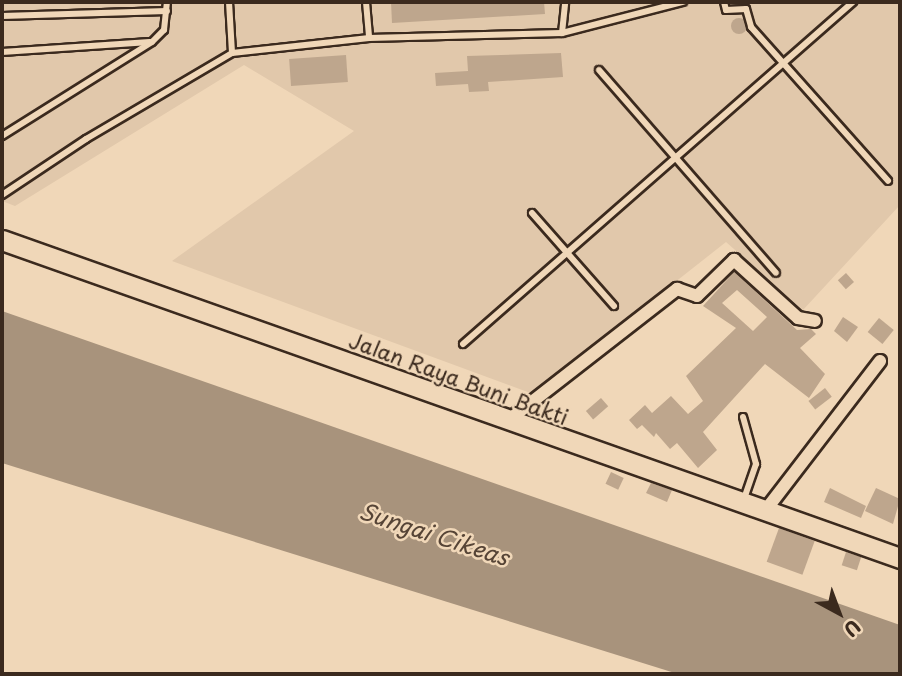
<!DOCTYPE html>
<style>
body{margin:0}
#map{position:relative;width:902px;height:676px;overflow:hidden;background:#f0d7b8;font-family:"Playpen Sans",sans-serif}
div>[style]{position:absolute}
.built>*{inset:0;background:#e1c8ab}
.water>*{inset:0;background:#a8937c}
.building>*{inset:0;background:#bea68d;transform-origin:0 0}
.round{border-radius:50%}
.roads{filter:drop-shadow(2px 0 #3b2a1e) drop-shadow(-2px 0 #3b2a1e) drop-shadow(0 2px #3b2a1e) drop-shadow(0 -2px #3b2a1e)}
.service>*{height:6px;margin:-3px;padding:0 3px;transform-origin:3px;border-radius:3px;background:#f0d7b8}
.minor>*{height:12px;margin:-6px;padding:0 6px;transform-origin:6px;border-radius:6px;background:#f0d7b8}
.primary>*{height:19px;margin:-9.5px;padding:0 9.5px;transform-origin:9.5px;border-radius:9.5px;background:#f0d7b8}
span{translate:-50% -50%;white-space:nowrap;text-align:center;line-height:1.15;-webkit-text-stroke:5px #f0d7b8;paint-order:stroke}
.street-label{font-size:21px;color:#3b2a1e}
.water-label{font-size:23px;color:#564436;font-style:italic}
.frame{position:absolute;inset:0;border:4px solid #3b2a1e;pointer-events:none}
.north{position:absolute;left:804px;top:578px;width:70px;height:70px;-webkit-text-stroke:5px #f0d7b8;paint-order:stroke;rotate:139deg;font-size:19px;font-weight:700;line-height:28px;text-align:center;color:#3b2a1e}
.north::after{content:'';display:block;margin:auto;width:24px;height:32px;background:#3b2a1e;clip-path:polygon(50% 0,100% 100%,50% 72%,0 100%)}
</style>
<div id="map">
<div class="built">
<div style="clip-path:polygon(2px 2px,900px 2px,900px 205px,803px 310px,726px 242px,533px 394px,172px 261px,354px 131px,244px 65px,15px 206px,2px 201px)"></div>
</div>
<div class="water">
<div style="clip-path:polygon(2px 311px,900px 625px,900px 674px,678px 674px,2px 463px)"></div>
</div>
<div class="building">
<div style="clip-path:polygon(391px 2px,544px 2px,545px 14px,392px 23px)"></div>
<div class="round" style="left:731px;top:18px;width:16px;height:16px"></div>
<div style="clip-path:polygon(561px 53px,563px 77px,488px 82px,489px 91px,469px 92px,468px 84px,436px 86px,435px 73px,468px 71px,467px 56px)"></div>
<div style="left:346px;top:55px;width:27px;height:57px;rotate:86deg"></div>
<div style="clip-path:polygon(evenodd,734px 272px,797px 330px,811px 329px,816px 334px,800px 348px,825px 374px,809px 398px,765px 364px,703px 432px,717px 450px,698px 468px,677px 443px,670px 449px,656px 433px,654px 437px,642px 425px,637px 429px,629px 420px,645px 405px,652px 413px,671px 396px,688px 414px,703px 401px,686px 376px,736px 328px,703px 306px,734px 272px,737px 290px,767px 317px,753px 331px,722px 303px,737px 290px)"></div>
<div style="left:846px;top:273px;width:12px;height:11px;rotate:48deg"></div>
<div style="clip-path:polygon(843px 317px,858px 327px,847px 342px,834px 331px)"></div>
<div style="left:879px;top:318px;width:19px;height:18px;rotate:39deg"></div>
<div style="left:825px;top:388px;width:11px;height:21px;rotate:52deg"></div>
<div style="left:601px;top:398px;width:11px;height:20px;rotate:49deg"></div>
<div style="left:611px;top:472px;width:14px;height:13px;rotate:25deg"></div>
<div style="clip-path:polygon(651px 483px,672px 490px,667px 502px,646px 493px)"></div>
<div style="clip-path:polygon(830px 488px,866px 506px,861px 518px,824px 502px)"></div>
<div style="clip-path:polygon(876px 488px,900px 499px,893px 524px,865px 511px)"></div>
<div style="left:779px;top:528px;width:38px;height:36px;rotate:20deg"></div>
<div style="left:846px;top:552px;width:16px;height:14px;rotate:18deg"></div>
</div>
<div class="roads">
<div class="service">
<div style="left:229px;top:2px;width:51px;rotate:86.6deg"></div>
<div style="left:366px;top:2px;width:36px;rotate:85deg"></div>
<div style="left:724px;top:2px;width:8px;rotate:76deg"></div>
<div style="left:726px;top:10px;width:20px;rotate:-3deg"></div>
<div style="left:746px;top:9px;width:19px;rotate:74deg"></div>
<div style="left:751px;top:27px;width:206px;rotate:48.3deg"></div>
<div style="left:2px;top:16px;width:165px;rotate:-1.7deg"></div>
<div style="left:562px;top:33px;width:125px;rotate:-14.4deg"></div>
<div style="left:2px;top:52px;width:148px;rotate:-3.9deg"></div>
<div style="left:599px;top:70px;width:269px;rotate:48.9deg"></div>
<div style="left:2px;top:136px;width:177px;rotate:-32.1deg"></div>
<div style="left:152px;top:42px;width:17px;rotate:-45deg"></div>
<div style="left:164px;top:30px;width:28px;rotate:-84deg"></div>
<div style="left:2px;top:195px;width:101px;rotate:-33.7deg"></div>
<div style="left:86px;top:139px;width:169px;rotate:-30.5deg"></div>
<div style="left:232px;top:53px;width:138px;rotate:-6.2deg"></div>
<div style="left:369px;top:38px;width:193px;rotate:-1.5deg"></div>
<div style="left:562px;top:33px;width:31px;rotate:-84deg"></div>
<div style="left:532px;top:213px;width:124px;rotate:48.6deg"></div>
<div style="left:463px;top:344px;width:519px;rotate:-41.25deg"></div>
<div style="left:743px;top:417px;width:49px;rotate:74.5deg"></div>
<div style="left:756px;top:464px;width:36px;rotate:109deg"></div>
</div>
<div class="minor">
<div style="left:510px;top:419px;width:212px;rotate:-37.9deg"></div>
<div style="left:677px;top:289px;width:21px;rotate:19deg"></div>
<div style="left:697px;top:296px;width:52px;rotate:-44.2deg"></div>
<div style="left:734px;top:260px;width:86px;rotate:42.2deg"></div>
<div style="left:798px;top:318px;width:17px;rotate:10deg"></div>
<div style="left:765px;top:511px;width:189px;rotate:-52.5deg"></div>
</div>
<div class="primary">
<div style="left:2px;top:240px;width:953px;rotate:19.5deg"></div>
</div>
</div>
<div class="street-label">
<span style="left:459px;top:378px;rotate:20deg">Jalan Raya Buni Bakti</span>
</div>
<div class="water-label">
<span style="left:434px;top:534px;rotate:18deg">Sungai Cikeas</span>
</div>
<div class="frame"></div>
<div class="north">U</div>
</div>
